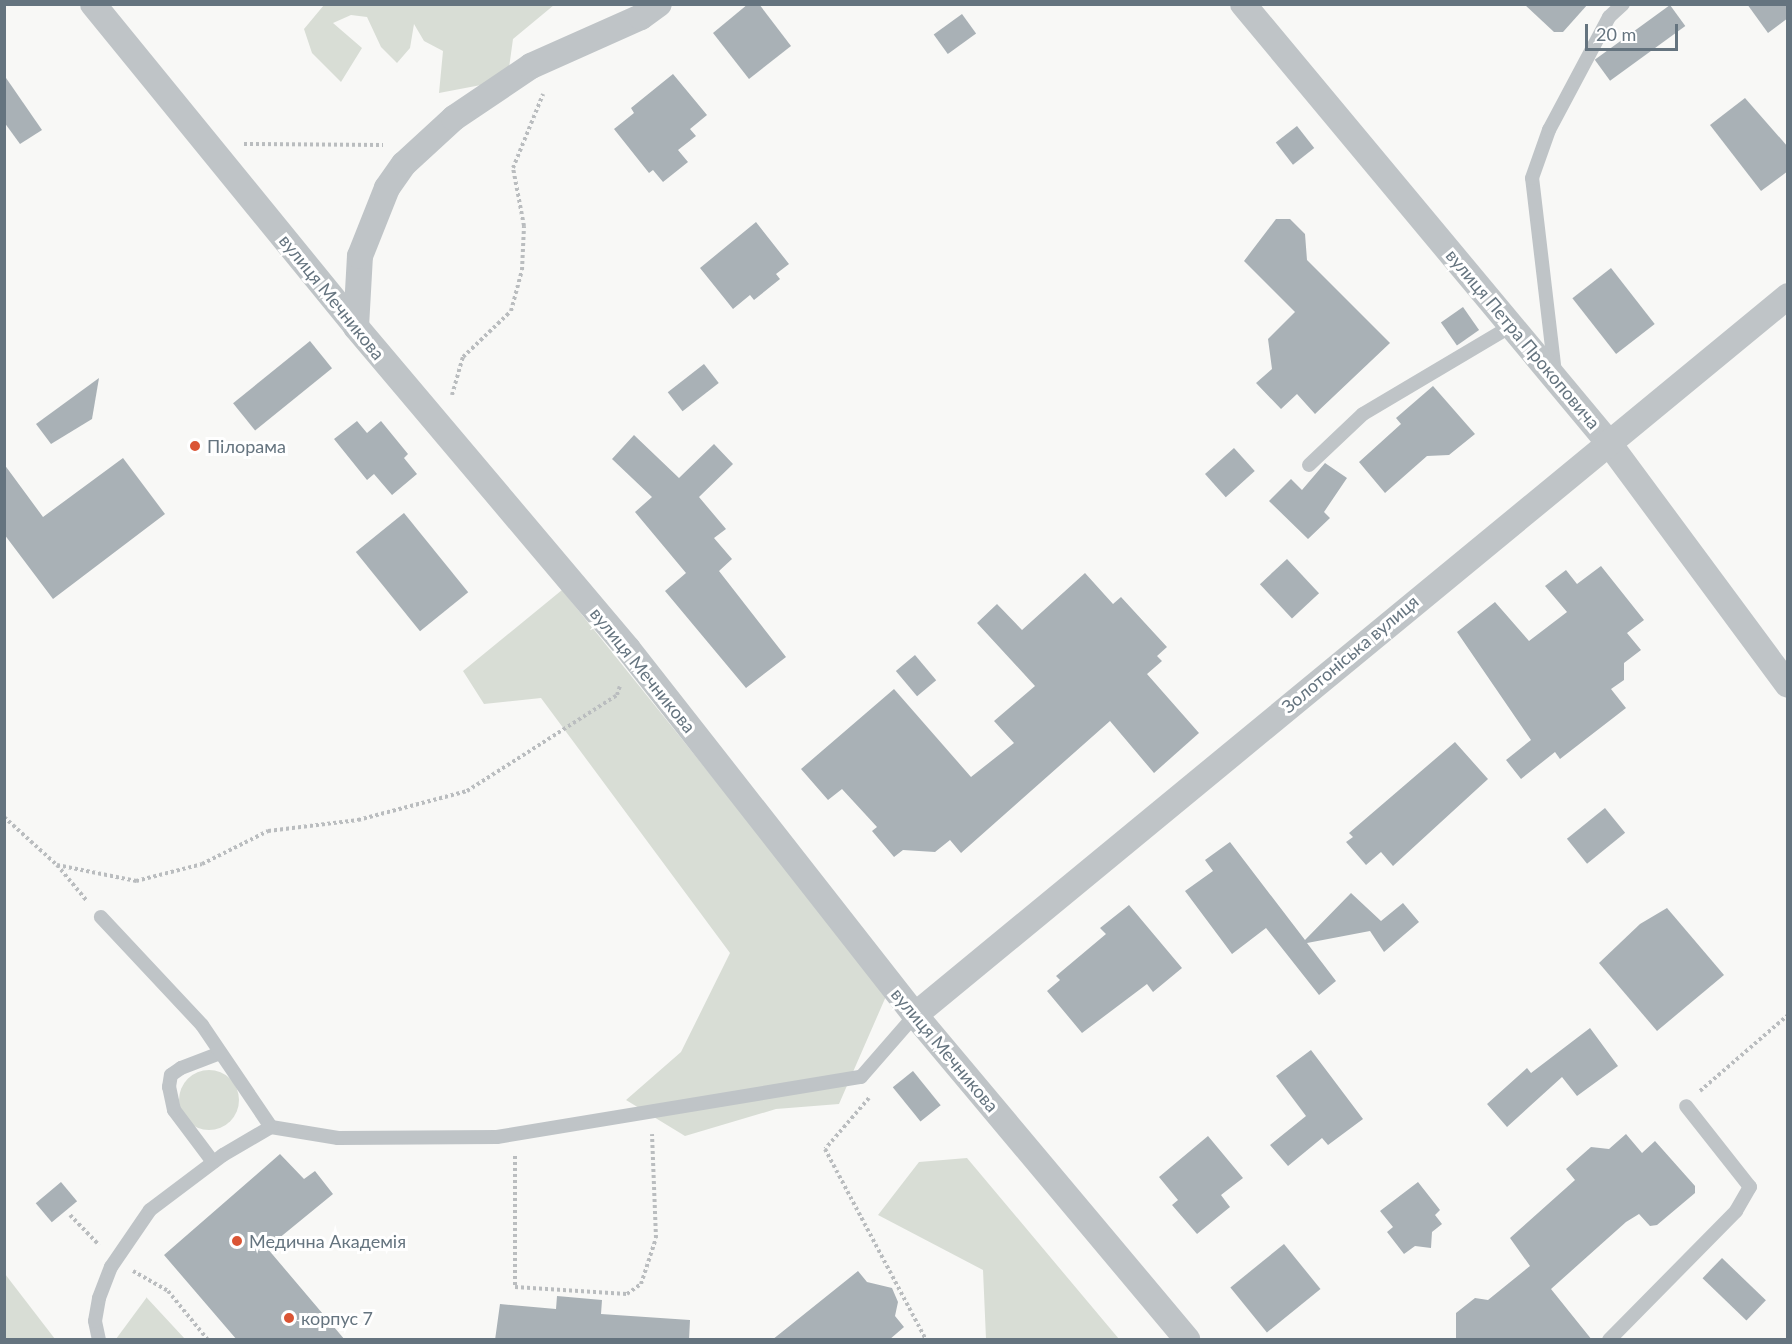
<!DOCTYPE html>
<meta charset="utf-8">
<style>
body{margin:0}
#map{position:relative;width:1792px;height:1344px;overflow:hidden;background:#f8f8f6;font-family:Lato,sans-serif}
div>[style]{position:absolute}
.green>*{inset:0;background:#d8ddd5}
.round{border-radius:50%}
.building>*{inset:0;background:#a9b1b6;transform-origin:0 0}
.path>*{height:4px;margin-top:-2px;transform-origin:0;background:repeating-linear-gradient(90deg,#babdbf 0 3px,transparent 0 6px)}
.service>*{height:14px;margin:-7px;padding:0 7px;transform-origin:7px;border-radius:7px;background:#bfc4c7}
.minor>*{height:26px;margin:-13px;padding:0 13px;transform-origin:13px;border-radius:13px;background:#bfc4c7}
.dots>*{width:16px;height:16px;translate:-50% -50%;box-sizing:border-box;border:3px solid #fff;border-radius:50%}
span{translate:-50% -50%;white-space:nowrap;text-align:center;line-height:1.15;-webkit-text-stroke:6px #fff;paint-order:stroke}
.street-label{font-size:18px;color:#65747f}
.poi-label{font-size:18px;color:#65747f}
.left{translate:0 -50%;text-align:left}
.frame{position:absolute;inset:0;border:6px solid #65747f;pointer-events:none}
.scale{position:absolute;left:1585px;top:24px;width:93px;height:27px;box-sizing:border-box;border:3px solid #65747f;border-top:0;padding-left:8px;font-size:18px;line-height:21px;white-space:nowrap;color:#65747f;-webkit-text-stroke:4px #fff;paint-order:stroke}
</style>
<div id="map">
<div class="green">
<div style="clip-path:polygon(324px 5px,554px 5px,513px 39px,509px 68px,481px 85px,439px 93px,443px 51px,424px 41px,414px 24px,410px 48px,397px 63px,381px 47px,367px 17px,351px 15px,333px 23px,362px 48px,341px 82px,312px 53px,304px 29px)"></div>
<div style="clip-path:polygon(562px 590px,887px 994px,839px 1104px,776px 1109px,685px 1136px,626px 1100px,681px 1052px,730px 953px,541px 698px,484px 704px,463px 671px)"></div>
<div class="round" style="left:179px;top:1070px;width:60px;height:60px"></div>
<div style="clip-path:polygon(967px 1158px,1119px 1339px,986px 1339px,983px 1270px,878px 1215px,919px 1162px)"></div>
<div style="clip-path:polygon(5px 1274px,55px 1339px,5px 1339px)"></div>
<div style="clip-path:polygon(147px 1297px,147px 1298px,185px 1339px,116px 1339px)"></div>
</div>
<div class="building">
<div style="clip-path:polygon(748px 4px,759px 4px,791px 46px,749px 79px,713px 33px)"></div>
<div style="clip-path:polygon(1524px 4px,1588px 4px,1563px 32px,1554px 32px)"></div>
<div style="clip-path:polygon(1747px 4px,1788px 4px,1788px 18px,1768px 33px)"></div>
<div style="left:1670px;top:5px;width:26px;height:93px;rotate:54deg"></div>
<div style="left:962px;top:14px;width:24px;height:35px;rotate:54deg"></div>
<div style="clip-path:polygon(673px 74px,707px 115px,690px 129px,696px 136px,678px 150px,688px 162px,663px 182px,653px 170px,649px 173px,614px 129px,634px 113px,631px 108px)"></div>
<div style="clip-path:polygon(4px 75px,42px 130px,20px 144px,4px 122px)"></div>
<div style="clip-path:polygon(1745px 98px,1788px 147px,1788px 171px,1761px 191px,1710px 125px)"></div>
<div style="left:1297px;top:126px;width:28px;height:27px;rotate:52deg"></div>
<div style="clip-path:polygon(1276px 219px,1290px 219px,1305px 234px,1307px 260px,1390px 343px,1315px 414px,1297px 394px,1281px 409px,1256px 383px,1272px 369px,1268px 339px,1295px 312px,1244px 261px)"></div>
<div style="clip-path:polygon(756px 222px,789px 264px,776px 274px,780px 279px,754px 300px,750px 295px,733px 309px,700px 268px)"></div>
<div style="left:1611px;top:268px;width:71px;height:49px;rotate:52deg"></div>
<div style="left:1463px;top:307px;width:28px;height:27px;rotate:55deg"></div>
<div style="left:310px;top:341px;width:35px;height:99px;rotate:51deg"></div>
<div style="left:704px;top:364px;width:24px;height:46px;rotate:52deg"></div>
<div style="clip-path:polygon(99px 378px,92px 419px,51px 444px,36px 424px)"></div>
<div style="clip-path:polygon(1433px 386px,1475px 434px,1449px 455px,1427px 456px,1385px 493px,1359px 462px,1401px 424px,1396px 418px)"></div>
<div style="clip-path:polygon(357px 421px,367px 433px,381px 421px,408px 454px,404px 458px,417px 474px,392px 495px,374px 474px,367px 480px,334px 439px)"></div>
<div style="clip-path:polygon(634px 435px,679px 478px,714px 444px,733px 464px,699px 497px,726px 529px,714px 538px,732px 559px,719px 571px,786px 657px,746px 688px,665px 591px,686px 573px,635px 512px,652px 497px,612px 459px)"></div>
<div style="left:1234px;top:448px;width:31px;height:39px;rotate:48deg"></div>
<div style="clip-path:polygon(123px 458px,165px 514px,53px 599px,4px 534px,4px 464px,43px 517px)"></div>
<div style="clip-path:polygon(1325px 463px,1347px 478px,1324px 512px,1330px 518px,1308px 539px,1269px 501px,1291px 479px,1302px 490px)"></div>
<div style="left:404px;top:513px;width:102px;height:62px;rotate:51deg"></div>
<div style="left:1287px;top:559px;width:47px;height:37px;rotate:47deg"></div>
<div style="clip-path:polygon(1601px 566px,1644px 620px,1627px 633px,1641px 650px,1624px 663px,1624px 680px,1611px 689px,1626px 708px,1560px 759px,1555px 752px,1521px 779px,1506px 760px,1531px 740px,1457px 632px,1495px 602px,1529px 641px,1567px 612px,1545px 586px,1566px 570px,1577px 584px)"></div>
<div style="clip-path:polygon(1085px 573px,1113px 604px,1121px 597px,1167px 647px,1157px 656px,1162px 661px,1147px 674px,1199px 733px,1154px 773px,1110px 721px,961px 853px,950px 840px,935px 852px,903px 850px,894px 857px,872px 831px,877px 827px,842px 789px,828px 800px,801px 769px,894px 689px,971px 777px,1014px 743px,994px 721px,1035px 686px,977px 623px,997px 604px,1022px 630px)"></div>
<div style="left:915px;top:655px;width:33px;height:25px;rotate:50deg"></div>
<div style="clip-path:polygon(1455px 742px,1488px 779px,1393px 866px,1381px 852px,1366px 865px,1346px 842px,1353px 837px,1349px 833px)"></div>
<div style="left:1605px;top:808px;width:32px;height:49px;rotate:51deg"></div>
<div style="clip-path:polygon(1230px 842px,1305px 940px,1351px 893px,1381px 921px,1403px 903px,1419px 922px,1384px 952px,1370px 931px,1307px 943px,1336px 981px,1319px 995px,1266px 928px,1232px 954px,1185px 891px,1213px 871px,1205px 860px)"></div>
<div style="clip-path:polygon(1129px 905px,1182px 968px,1153px 992px,1147px 984px,1082px 1033px,1047px 991px,1060px 980px,1056px 976px,1106px 934px,1100px 928px)"></div>
<div style="clip-path:polygon(1667px 908px,1724px 975px,1657px 1031px,1599px 963px,1640px 924px)"></div>
<div style="clip-path:polygon(1590px 1028px,1618px 1066px,1577px 1096px,1562px 1077px,1507px 1127px,1487px 1104px,1527px 1068px,1531px 1073px)"></div>
<div style="clip-path:polygon(1311px 1050px,1363px 1119px,1328px 1145px,1322px 1138px,1288px 1166px,1270px 1145px,1306px 1116px,1276px 1076px)"></div>
<div style="left:913px;top:1071px;width:44px;height:26px;rotate:51deg"></div>
<div style="clip-path:polygon(1626px 1134px,1642px 1153px,1655px 1141px,1695px 1186px,1695px 1193px,1657px 1225px,1650px 1226px,1639px 1214px,1626px 1222px,1551px 1289px,1592px 1340px,1456px 1340px,1456px 1313px,1475px 1298px,1488px 1300px,1530px 1266px,1510px 1238px,1575px 1180px,1566px 1169px,1591px 1147px,1609px 1149px)"></div>
<div style="clip-path:polygon(1208px 1136px,1243px 1178px,1221px 1195px,1230px 1207px,1197px 1234px,1172px 1205px,1178px 1200px,1159px 1177px)"></div>
<div style="clip-path:polygon(280px 1154px,304px 1179px,315px 1171px,333px 1194px,267px 1248px,345px 1340px,237px 1340px,164px 1255px)"></div>
<div style="left:61px;top:1182px;width:25px;height:33px;rotate:50deg"></div>
<div style="clip-path:polygon(1418px 1182px,1440px 1210px,1435px 1215px,1442px 1224px,1432px 1232px,1431px 1248px,1415px 1246px,1404px 1254px,1387px 1232px,1393px 1227px,1380px 1211px)"></div>
<div style="left:1284px;top:1244px;width:58px;height:69px;rotate:51deg"></div>
<div style="left:1722px;top:1258px;width:61px;height:28px;rotate:44deg"></div>
<div style="clip-path:polygon(858px 1271px,867px 1282px,892px 1288px,898px 1302px,895px 1316px,904px 1327px,889px 1340px,772px 1340px)"></div>
<div style="clip-path:polygon(557px 1296px,602px 1300px,601px 1314px,690px 1320px,689px 1340px,495px 1340px,500px 1304px,556px 1309px)"></div>
</div>
<div class="path">
<div style="left:244px;top:144px;width:139px;rotate:0.4deg"></div>
<div style="left:452px;top:395px;width:40px;rotate:-74deg"></div>
<div style="left:463px;top:357px;width:66px;rotate:-43.8deg"></div>
<div style="left:511px;top:311px;width:42px;rotate:-75deg"></div>
<div style="left:522px;top:270px;width:44px;rotate:-87.4deg"></div>
<div style="left:524px;top:226px;width:59px;rotate:-100.7deg"></div>
<div style="left:513px;top:168px;width:80px;rotate:-67.9deg"></div>
<div style="left:4px;top:817px;width:72px;rotate:42.2deg"></div>
<div style="left:57px;top:865px;width:47px;rotate:50.2deg"></div>
<div style="left:57px;top:865px;width:81px;rotate:11.4deg"></div>
<div style="left:136px;top:881px;width:68px;rotate:-14.4deg"></div>
<div style="left:202px;top:864px;width:74px;rotate:-26.6deg"></div>
<div style="left:268px;top:831px;width:91px;rotate:-7deg"></div>
<div style="left:358px;top:820px;width:113px;rotate:-14.9deg"></div>
<div style="left:467px;top:791px;width:178px;rotate:-32.6deg"></div>
<div style="left:617px;top:695px;width:9px;rotate:-72deg"></div>
<div style="left:1700px;top:1091px;width:116px;rotate:-40.8deg"></div>
<div style="left:869px;top:1098px;width:67px;rotate:130.8deg"></div>
<div style="left:825px;top:1149px;width:216px;rotate:62.1deg"></div>
<div style="left:515px;top:1156px;width:131px;rotate:90deg"></div>
<div style="left:515px;top:1287px;width:112px;rotate:3.6deg"></div>
<div style="left:627px;top:1294px;width:17px;rotate:-36deg"></div>
<div style="left:641px;top:1284px;width:48px;rotate:-71.9deg"></div>
<div style="left:656px;top:1238px;width:104px;rotate:-92.2deg"></div>
<div style="left:70px;top:1215px;width:42px;rotate:46deg"></div>
<div style="left:133px;top:1271px;width:40px;rotate:29.7deg"></div>
<div style="left:168px;top:1291px;width:63px;rotate:50.8deg"></div>
</div>
<div class="service">
<div style="left:1555px;top:373px;width:196px;rotate:-96.7deg"></div>
<div style="left:1532px;top:178px;width:51px;rotate:-70.5deg"></div>
<div style="left:1549px;top:130px;width:128px;rotate:-62deg"></div>
<div style="left:1609px;top:17px;width:19px;rotate:-43deg"></div>
<div style="left:1309px;top:465px;width:74px;rotate:-43.4deg"></div>
<div style="left:1363px;top:414px;width:172px;rotate:-30.7deg"></div>
<div style="left:271px;top:1127px;width:68px;rotate:9.3deg"></div>
<div style="left:338px;top:1138px;width:159px;rotate:-0.4deg"></div>
<div style="left:497px;top:1137px;width:369px;rotate:-9.4deg"></div>
<div style="left:861px;top:1077px;width:82px;rotate:-48.9deg"></div>
<div style="left:213px;top:1162px;width:65px;rotate:-126.9deg"></div>
<div style="left:174px;top:1110px;width:24px;rotate:-102deg"></div>
<div style="left:169px;top:1087px;width:12px;rotate:-81deg"></div>
<div style="left:171px;top:1075px;width:12px;rotate:-35deg"></div>
<div style="left:181px;top:1068px;width:42px;rotate:-21deg"></div>
<div style="left:99px;top:1340px;width:19px;rotate:-102deg"></div>
<div style="left:95px;top:1321px;width:23px;rotate:-80deg"></div>
<div style="left:99px;top:1298px;width:33px;rotate:-69deg"></div>
<div style="left:111px;top:1267px;width:69px;rotate:-55.6deg"></div>
<div style="left:150px;top:1210px;width:91px;rotate:-37deg"></div>
<div style="left:223px;top:1155px;width:56px;rotate:-30.3deg"></div>
<div style="left:271px;top:1127px;width:123px;rotate:-124.1deg"></div>
<div style="left:202px;top:1025px;width:148px;rotate:-133.1deg"></div>
<div style="left:1609px;top:1340px;width:181px;rotate:-45.4deg"></div>
<div style="left:1736px;top:1211px;width:28px;rotate:-60deg"></div>
<div style="left:1750px;top:1187px;width:103px;rotate:-128.3deg"></div>
</div>
<div class="minor">
<div style="left:93px;top:4px;width:417px;rotate:50.8deg"></div>
<div style="left:356px;top:327px;width:422px;rotate:49.8deg"></div>
<div style="left:628px;top:649px;width:465px;rotate:51.9deg"></div>
<div style="left:915px;top:1015px;width:424px;rotate:50deg"></div>
<div style="left:1243px;top:4px;width:570px;rotate:50.19deg"></div>
<div style="left:1608px;top:442px;width:302px;rotate:53.5deg"></div>
<div style="left:356px;top:327px;width:71px;rotate:-86.8deg"></div>
<div style="left:360px;top:256px;width:73px;rotate:-68.3deg"></div>
<div style="left:387px;top:188px;width:29px;rotate:-55deg"></div>
<div style="left:404px;top:164px;width:68px;rotate:-42.6deg"></div>
<div style="left:454px;top:118px;width:93px;rotate:-34deg"></div>
<div style="left:531px;top:66px;width:120px;rotate:-24deg"></div>
<div style="left:641px;top:17px;width:22px;rotate:-36deg"></div>
<div style="left:915px;top:1015px;width:1131px;rotate:-39.47deg"></div>
</div>
<div class="dots">
<div style="left:195px;top:446px;background:#da5434"></div>
<div style="left:237px;top:1241px;background:#da5434"></div>
<div style="left:289px;top:1318px;background:#da5434"></div>
</div>
<div class="street-label">
<span style="left:332px;top:297px;rotate:51deg">вулиця Мечникова</span>
<span style="left:1523px;top:339px;rotate:50deg">вулиця Петра Прокоповича</span>
<span style="left:1350px;top:654px;rotate:-40deg">Золотоніська вулиця</span>
<span style="left:643px;top:670px;rotate:51deg">вулиця Мечникова</span>
<span style="left:945px;top:1050px;rotate:50deg">вулиця Мечникова</span>
</div>
<div class="poi-label">
<span class="left" style="left:207px;top:446px">Пілорама</span>
<span class="left" style="left:249px;top:1241px">Медична Академія</span>
<span class="left" style="left:301px;top:1318px">корпус 7</span>
</div>
<div class="frame"></div>
<div class="scale">20 m</div>
</div>
